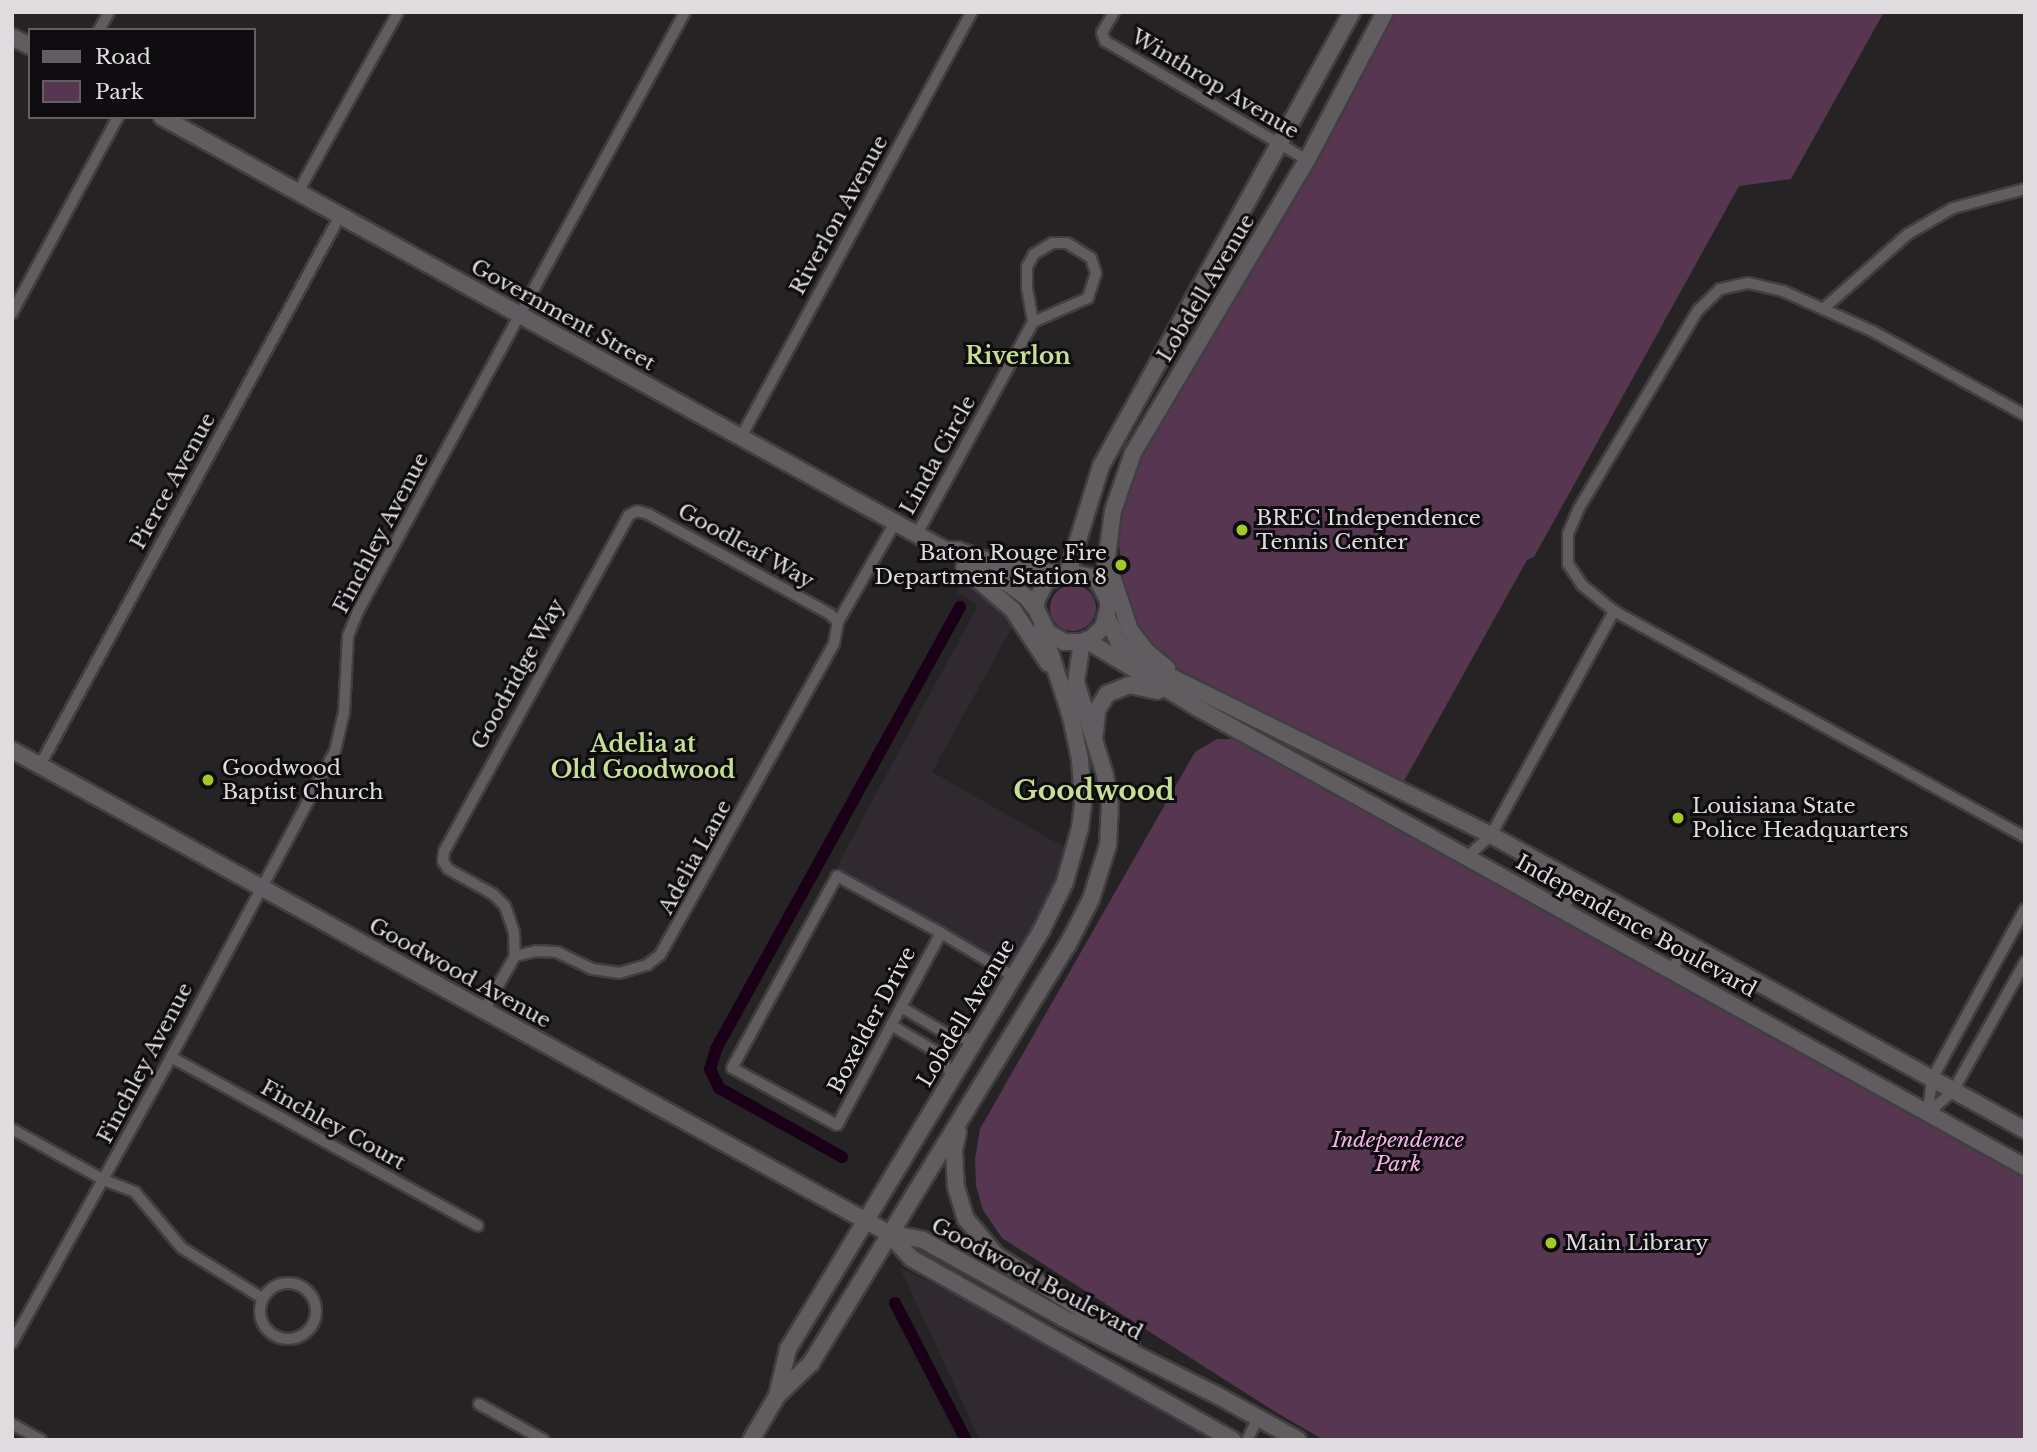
<!DOCTYPE html>
<style>
body{margin:0}
#map{position:relative;width:2037px;height:1452px;overflow:hidden;background:#262325;font-family:"Libre Baskerville",serif}
div>[style]{position:absolute}
.built>*{inset:0;background:#312930}
.green>*{inset:0;background:#563651}
.round{border-radius:50%}
.canal>*{height:12px;margin:-6px;padding:0 6px;transform-origin:6px;border-radius:6px;background:#1a0017}
.roads{filter:drop-shadow(2px 0 #413e40) drop-shadow(-2px 0 #413e40) drop-shadow(0 2px #413e40) drop-shadow(0 -2px #413e40)}
.street>*{height:10px;margin:-5px;padding:0 5px;transform-origin:5px;border-radius:5px;background:#605c5f}
.street>.ring{margin:-5px;padding:0;box-sizing:content-box;background:none;border:10px solid #605c5f;border-radius:50%}
.secondary>*{height:16px;margin:-8px;padding:0 8px;transform-origin:8px;border-radius:8px;background:#605c5f}
.dots>*{width:19px;height:19px;translate:-50% -50%;box-sizing:border-box;border:4px solid #0e0c0e;border-radius:50%}
span{translate:-50% -50%;white-space:nowrap;text-align:center;line-height:1.15;-webkit-text-stroke:6px #0e0c0e;paint-order:stroke}
.street-label{font-size:21px;color:#dedcde}
.poi-label{font-size:21px;color:#dedcde}
.left{translate:0 -50%;text-align:left}
.right{translate:-100% -50%;text-align:right}
.park-label{font-size:21px;color:#f5b3ea;font-style:italic}
.neighbourhood-label{font-size:23px;color:#c7df94;font-weight:700}
.district-label{font-size:28px;color:#c7df94;font-weight:700}
.frame{position:absolute;inset:0;border:14px solid #dedcde;pointer-events:none}
.legend{position:absolute;left:28px;top:28px;width:228px;height:91px;box-sizing:border-box;background:#0e0c0e;border:2px solid #615f61;margin:0;padding:9px 12px;list-style:none;font-size:21px;color:#dedcde}
.legend li{display:flex;align-items:center;gap:14px;height:35px}
.legend b{width:35px;border:2px solid #615f61}
</style>
<div id="map">
<div class="built">
<div style="clip-path:polygon(965px 579px,1015px 622px,932px 772px,1069px 850px,1057px 885px,1011px 966px,836px 868px,976px 609px,977px 604px,957px 593px)"></div>
<div style="clip-path:polygon(900px 1268px,965px 1299px,1221px 1440px,980px 1440px)"></div>
</div>
<div class="green">
<div style="clip-path:polygon(1393px 12px,1884px 12px,1791px 179px,1739px 186px,1534px 557px,1527px 560px,1403px 783px,1201px 683px,1165px 661px,1138px 629px,1127px 602px,1119px 546px,1124px 493px,1131px 468px,1303px 175px)"></div>
<div class="round" style="left:1050px;top:585px;width:46px;height:46px"></div>
<div style="clip-path:polygon(1217px 739px,1239px 739px,2025px 1169px,2025px 1440px,1324px 1440px,1277px 1413px,1002px 1238px,983px 1210px,976px 1186px,975px 1159px,980px 1129px,1195px 752px)"></div>
</div>
<div class="canal">
<div style="left:842px;top:1157px;width:141px;rotate:-150.7deg"></div>
<div style="left:719px;top:1088px;width:21px;rotate:-115deg"></div>
<div style="left:710px;top:1069px;width:21px;rotate:-73deg"></div>
<div style="left:716px;top:1049px;width:505px;rotate:-61.1deg"></div>
<div style="left:895px;top:1303px;width:154px;rotate:62.6deg"></div>
</div>
<div class="roads">
<div class="street">
<div style="left:1114px;top:12px;width:24px;rotate:120deg"></div>
<div style="left:1102px;top:33px;width:9px;rotate:69deg"></div>
<div style="left:1105px;top:41px;width:234px;rotate:30.5deg"></div>
<div style="left:99px;top:30px;width:21px;rotate:-61deg"></div>
<div style="left:298px;top:192px;width:206px;rotate:-60.9deg"></div>
<div style="left:1823px;top:309px;width:113px;rotate:-41.4deg"></div>
<div style="left:1908px;top:234px;width:52px;rotate:-30deg"></div>
<div style="left:1953px;top:208px;width:74px;rotate:-14.8deg"></div>
<div style="left:12px;top:313px;width:223px;rotate:-61.6deg"></div>
<div style="left:2025px;top:415px;width:175px;rotate:-151.2deg"></div>
<div style="left:1872px;top:331px;width:98px;rotate:-155.8deg"></div>
<div style="left:1783px;top:291px;width:36px;rotate:-167deg"></div>
<div style="left:1748px;top:283px;width:29px;rotate:168deg"></div>
<div style="left:1720px;top:289px;width:30px;rotate:136deg"></div>
<div style="left:1698px;top:310px;width:231px;rotate:121deg"></div>
<div style="left:1579px;top:508px;width:28px;rotate:113deg"></div>
<div style="left:1568px;top:534px;width:30px;rotate:90deg"></div>
<div style="left:1568px;top:564px;width:25px;rotate:56deg"></div>
<div style="left:1582px;top:585px;width:41px;rotate:39.1deg"></div>
<div style="left:1614px;top:611px;width:469px;rotate:28.8deg"></div>
<div style="left:741px;top:437px;width:484px;rotate:-61.5deg"></div>
<div style="left:917px;top:534px;width:242px;rotate:-61.3deg"></div>
<div style="left:1033px;top:322px;width:35px;rotate:-100deg"></div>
<div style="left:1027px;top:288px;width:21px;rotate:-90deg"></div>
<div style="left:1027px;top:267px;width:15px;rotate:-62deg"></div>
<div style="left:1034px;top:254px;width:21px;rotate:-31deg"></div>
<div style="left:1052px;top:243px;width:15px"></div>
<div style="left:1067px;top:243px;width:28px;rotate:32deg"></div>
<div style="left:1091px;top:258px;width:16px;rotate:72deg"></div>
<div style="left:1096px;top:273px;width:26px;rotate:108deg"></div>
<div style="left:1088px;top:298px;width:60px;rotate:156.4deg"></div>
<div style="left:838px;top:622px;width:11px;rotate:-135deg"></div>
<div style="left:830px;top:614px;width:208px;rotate:-151.2deg"></div>
<div style="left:648px;top:514px;width:11px;rotate:-165deg"></div>
<div style="left:637px;top:511px;width:9px;rotate:153deg"></div>
<div style="left:629px;top:515px;width:384px;rotate:118.8deg"></div>
<div style="left:444px;top:852px;width:9px;rotate:96deg"></div>
<div style="left:443px;top:861px;width:9px;rotate:58deg"></div>
<div style="left:448px;top:869px;width:51px;rotate:29.1deg"></div>
<div style="left:493px;top:894px;width:17px;rotate:45deg"></div>
<div style="left:505px;top:906px;width:28px;rotate:71deg"></div>
<div style="left:514px;top:932px;width:24px;rotate:88deg"></div>
<div style="left:515px;top:956px;width:22px;rotate:-13deg"></div>
<div style="left:536px;top:951px;width:21px;rotate:3deg"></div>
<div style="left:557px;top:952px;width:39px;rotate:26deg"></div>
<div style="left:592px;top:969px;width:27px;rotate:8deg"></div>
<div style="left:619px;top:973px;width:29px;rotate:-16deg"></div>
<div style="left:647px;top:965px;width:16px;rotate:-38deg"></div>
<div style="left:660px;top:955px;width:356px;rotate:-60.8deg"></div>
<div style="left:834px;top:644px;width:22px;rotate:-80deg"></div>
<div style="left:838px;top:622px;width:114px;rotate:-60.1deg"></div>
<div style="left:40px;top:765px;width:626px;rotate:-61.35deg"></div>
<div style="left:1468px;top:856px;width:31px;rotate:-42deg"></div>
<div style="left:1491px;top:835px;width:256px;rotate:-61.2deg"></div>
<div style="left:1563px;top:909px;width:30px;rotate:-60deg"></div>
<div style="left:2025px;top:909px;width:194px;rotate:118.7deg"></div>
<div style="left:1932px;top:1079px;width:34px;rotate:97deg"></div>
<div style="left:1928px;top:1113px;width:33px;rotate:-41deg"></div>
<div style="left:1953px;top:1091px;width:148px;rotate:-60.8deg"></div>
<div style="left:941px;top:933px;width:218px;rotate:118.4deg"></div>
<div style="left:837px;top:1125px;width:119px;rotate:-151.5deg"></div>
<div style="left:732px;top:1068px;width:219px;rotate:-61.3deg"></div>
<div style="left:837px;top:876px;width:119px;rotate:28.7deg"></div>
<div style="left:941px;top:933px;width:84px;rotate:30.8deg"></div>
<div style="left:1672px;top:970px;width:31px;rotate:-61deg"></div>
<div style="left:901px;top:1007px;width:59px;rotate:30.5deg"></div>
<div style="left:952px;top:1037px;width:23px;rotate:5deg"></div>
<div style="left:484px;top:1010px;width:62px;rotate:-60.1deg"></div>
<div style="left:891px;top:1025px;width:57px;rotate:30.6deg"></div>
<div style="left:940px;top:1054px;width:26px;rotate:62deg"></div>
<div style="left:171px;top:1057px;width:350px;rotate:28.8deg"></div>
<div style="left:12px;top:1129px;width:105px;rotate:29deg"></div>
<div style="left:104px;top:1180px;width:33px;rotate:21deg"></div>
<div style="left:135px;top:1192px;width:73px;rotate:50deg"></div>
<div style="left:182px;top:1248px;width:94px;rotate:32deg"></div>
<div class="ring" style="left:260px;top:1283px;width:46px;height:46px"></div>
<div style="left:12px;top:1343px;width:327px;rotate:-60.9deg"></div>
<div style="left:171px;top:1057px;width:347px;rotate:-61.8deg"></div>
<div style="left:335px;top:751px;width:39px;rotate:-77deg"></div>
<div style="left:344px;top:713px;width:77px;rotate:-87deg"></div>
<div style="left:348px;top:636px;width:27px;rotate:-68deg"></div>
<div style="left:358px;top:611px;width:682px;rotate:-61.37deg"></div>
<div style="left:479px;top:1404px;width:74px;rotate:29deg"></div>
<div style="left:12px;top:1424px;width:33px;rotate:29deg"></div>
<div style="left:1247px;top:1440px;width:25px;rotate:-63deg"></div>
</div>
<div class="secondary">
<div style="left:12px;top:37px;width:20px;rotate:27deg"></div>
<div style="left:162px;top:117px;width:895px;rotate:28.94deg"></div>
<div style="left:945px;top:550px;width:12px"></div>
<div style="left:957px;top:550px;width:46px;rotate:18.8deg"></div>
<div style="left:1001px;top:565px;width:61px;rotate:8.5deg"></div>
<div style="left:964px;top:568px;width:65px;rotate:40.6deg"></div>
<div style="left:1013px;top:610px;width:64px;rotate:56.6deg"></div>
<div style="left:970px;top:570px;width:39px;rotate:19deg"></div>
<div style="left:1007px;top:583px;width:24px;rotate:36deg"></div>
<div style="left:1026px;top:597px;width:16px;rotate:50deg"></div>
<div style="left:1068px;top:572px;width:111px;rotate:-72.7deg"></div>
<div style="left:1101px;top:466px;width:519px;rotate:-61.06deg"></div>
<div style="left:1113px;top:579px;width:54px;rotate:71.6deg"></div>
<div style="left:1130px;top:630px;width:28px;rotate:52deg"></div>
<div style="left:1147px;top:652px;width:26px;rotate:39deg"></div>
<div style="left:1108px;top:600px;width:19px;rotate:-118deg"></div>
<div style="left:1099px;top:583px;width:9px;rotate:-139deg"></div>
<div style="left:1092px;top:577px;width:25px;rotate:-168deg"></div>
<div style="left:1068px;top:572px;width:24px;rotate:156deg"></div>
<div style="left:1046px;top:582px;width:19px;rotate:118deg"></div>
<div style="left:1037px;top:599px;width:10px;rotate:96deg"></div>
<div style="left:1036px;top:609px;width:25px;rotate:64deg"></div>
<div style="left:1047px;top:632px;width:20px;rotate:30deg"></div>
<div style="left:1064px;top:642px;width:18px"></div>
<div style="left:1082px;top:642px;width:11px;rotate:-22deg"></div>
<div style="left:1092px;top:638px;width:16px;rotate:-45deg"></div>
<div style="left:1103px;top:627px;width:20px;rotate:-75deg"></div>
<div style="left:1108px;top:608px;width:8px;rotate:-90deg"></div>
<div style="left:1108px;top:600px;width:36px;rotate:-93deg"></div>
<div style="left:1106px;top:564px;width:53px;rotate:-82.5deg"></div>
<div style="left:1113px;top:511px;width:61px;rotate:-71deg"></div>
<div style="left:1133px;top:453px;width:341px;rotate:-59.3deg"></div>
<div style="left:1307px;top:160px;width:167px;rotate:-62.2deg"></div>
<div style="left:1107px;top:617px;width:29px;rotate:65deg"></div>
<div style="left:1119px;top:643px;width:29px;rotate:41deg"></div>
<div style="left:1141px;top:662px;width:390px;rotate:26.3deg"></div>
<div style="left:1491px;top:835px;width:610px;rotate:28.92deg"></div>
<div style="left:1086px;top:640px;width:129px;rotate:31.3deg"></div>
<div style="left:1196px;top:707px;width:948px;rotate:29.03deg"></div>
<div style="left:1095px;top:734px;width:24px;rotate:-85deg"></div>
<div style="left:1097px;top:710px;width:19px;rotate:-58deg"></div>
<div style="left:1107px;top:694px;width:24px;rotate:-22deg"></div>
<div style="left:1129px;top:685px;width:29px;rotate:12deg"></div>
<div style="left:12px;top:750px;width:1000px;rotate:28.87deg"></div>
<div style="left:888px;top:1233px;width:36px;rotate:11deg"></div>
<div style="left:923px;top:1240px;width:160px;rotate:29.1deg"></div>
<div style="left:1063px;top:1318px;width:168px;rotate:26.6deg"></div>
<div style="left:1213px;top:1393px;width:97px;rotate:28.9deg"></div>
<div style="left:958px;top:1132px;width:19px;rotate:102deg"></div>
<div style="left:954px;top:1151px;width:36px;rotate:87deg"></div>
<div style="left:956px;top:1187px;width:34px;rotate:73deg"></div>
<div style="left:966px;top:1219px;width:47px;rotate:50.2deg"></div>
<div style="left:996px;top:1255px;width:160px;rotate:32.5deg"></div>
<div style="left:888px;top:1233px;width:34px;rotate:47deg"></div>
<div style="left:911px;top:1258px;width:370px;rotate:29.5deg"></div>
<div style="left:777px;top:1396px;width:48px;rotate:-76.8deg"></div>
<div style="left:788px;top:1349px;width:489px;rotate:-58.8deg"></div>
<div style="left:1041px;top:931px;width:55px;rotate:-63.9deg"></div>
<div style="left:1065px;top:882px;width:56px;rotate:-74.5deg"></div>
<div style="left:1080px;top:828px;width:25px;rotate:-83deg"></div>
<div style="left:1083px;top:803px;width:44px;rotate:-93.9deg"></div>
<div style="left:1080px;top:759px;width:43px;rotate:-102.1deg"></div>
<div style="left:1071px;top:717px;width:95px;rotate:-107.9deg"></div>
<div style="left:751px;top:1440px;width:51px;rotate:-59.4deg"></div>
<div style="left:777px;top:1396px;width:47px;rotate:-44.1deg"></div>
<div style="left:811px;top:1363px;width:489px;rotate:-58.5deg"></div>
<div style="left:1067px;top:946px;width:53px;rotate:-62.9deg"></div>
<div style="left:1091px;top:899px;width:57px;rotate:-72.5deg"></div>
<div style="left:1108px;top:845px;width:41px;rotate:-87.2deg"></div>
<div style="left:1110px;top:804px;width:29px;rotate:-100deg"></div>
<div style="left:1105px;top:775px;width:97px;rotate:-107.3deg"></div>
<div style="left:1076px;top:682px;width:40px;rotate:-81.5deg"></div>
</div>
</div>
<div class="dots">
<div style="left:1242px;top:530px;background:#a3c926"></div>
<div style="left:1121px;top:565px;background:#a3c926"></div>
<div style="left:208px;top:780px;background:#a3c926"></div>
<div style="left:1678px;top:818px;background:#a3c926"></div>
<div style="left:1551px;top:1243px;background:#a3c926"></div>
</div>
<div class="street-label">
<span style="left:1215px;top:84px;rotate:31deg">Winthrop Avenue</span>
<span style="left:839px;top:215px;rotate:-61deg">Riverlon Avenue</span>
<span style="left:1206px;top:288px;rotate:-59deg">Lobdell Avenue</span>
<span style="left:563px;top:315px;rotate:29deg">Government Street</span>
<span style="left:938px;top:455px;rotate:-61deg">Linda Circle</span>
<span style="left:173px;top:481px;rotate:-61deg">Pierce Avenue</span>
<span style="left:381px;top:533px;rotate:-62deg">Finchley Avenue</span>
<span style="left:746px;top:546px;rotate:29deg">Goodleaf Way</span>
<span style="left:518px;top:674px;rotate:-61deg">Goodridge Way</span>
<span style="left:695px;top:857px;rotate:-61deg">Adelia Lane</span>
<span style="left:1636px;top:926px;rotate:29deg">Independence Boulevard</span>
<span style="left:460px;top:973px;rotate:29deg">Goodwood Avenue</span>
<span style="left:966px;top:1013px;rotate:-59deg">Lobdell Avenue</span>
<span style="left:872px;top:1020px;rotate:-62deg">Boxelder Drive</span>
<span style="left:145px;top:1063px;rotate:-62deg">Finchley Avenue</span>
<span style="left:333px;top:1125px;rotate:29deg">Finchley Court</span>
<span style="left:1037px;top:1279px;rotate:28deg">Goodwood Boulevard</span>
</div>
<div class="poi-label">
<span class="left" style="left:1256px;top:530px">BREC Independence<br>Tennis Center</span>
<span class="right" style="left:1107px;top:565px">Baton Rouge Fire<br>Department Station 8</span>
<span class="left" style="left:222px;top:780px">Goodwood<br>Baptist Church</span>
<span class="left" style="left:1692px;top:818px">Louisiana State<br>Police Headquarters</span>
<span class="left" style="left:1565px;top:1243px">Main Library</span>
</div>
<div class="park-label">
<span style="left:1398px;top:1152px">Independence<br>Park</span>
</div>
<div class="neighbourhood-label">
<span style="left:1018px;top:356px">Riverlon</span>
<span style="left:643px;top:757px">Adelia at<br>Old Goodwood</span>
</div>
<div class="district-label">
<span style="left:1094px;top:791px">Goodwood</span>
</div>
<div class="frame"></div>
<ul class="legend">
<li><b style="height:9px;background:#605c5f"></b>Road</li>
<li><b style="height:19px;background:#563651"></b>Park</li>
</ul>
</div>
